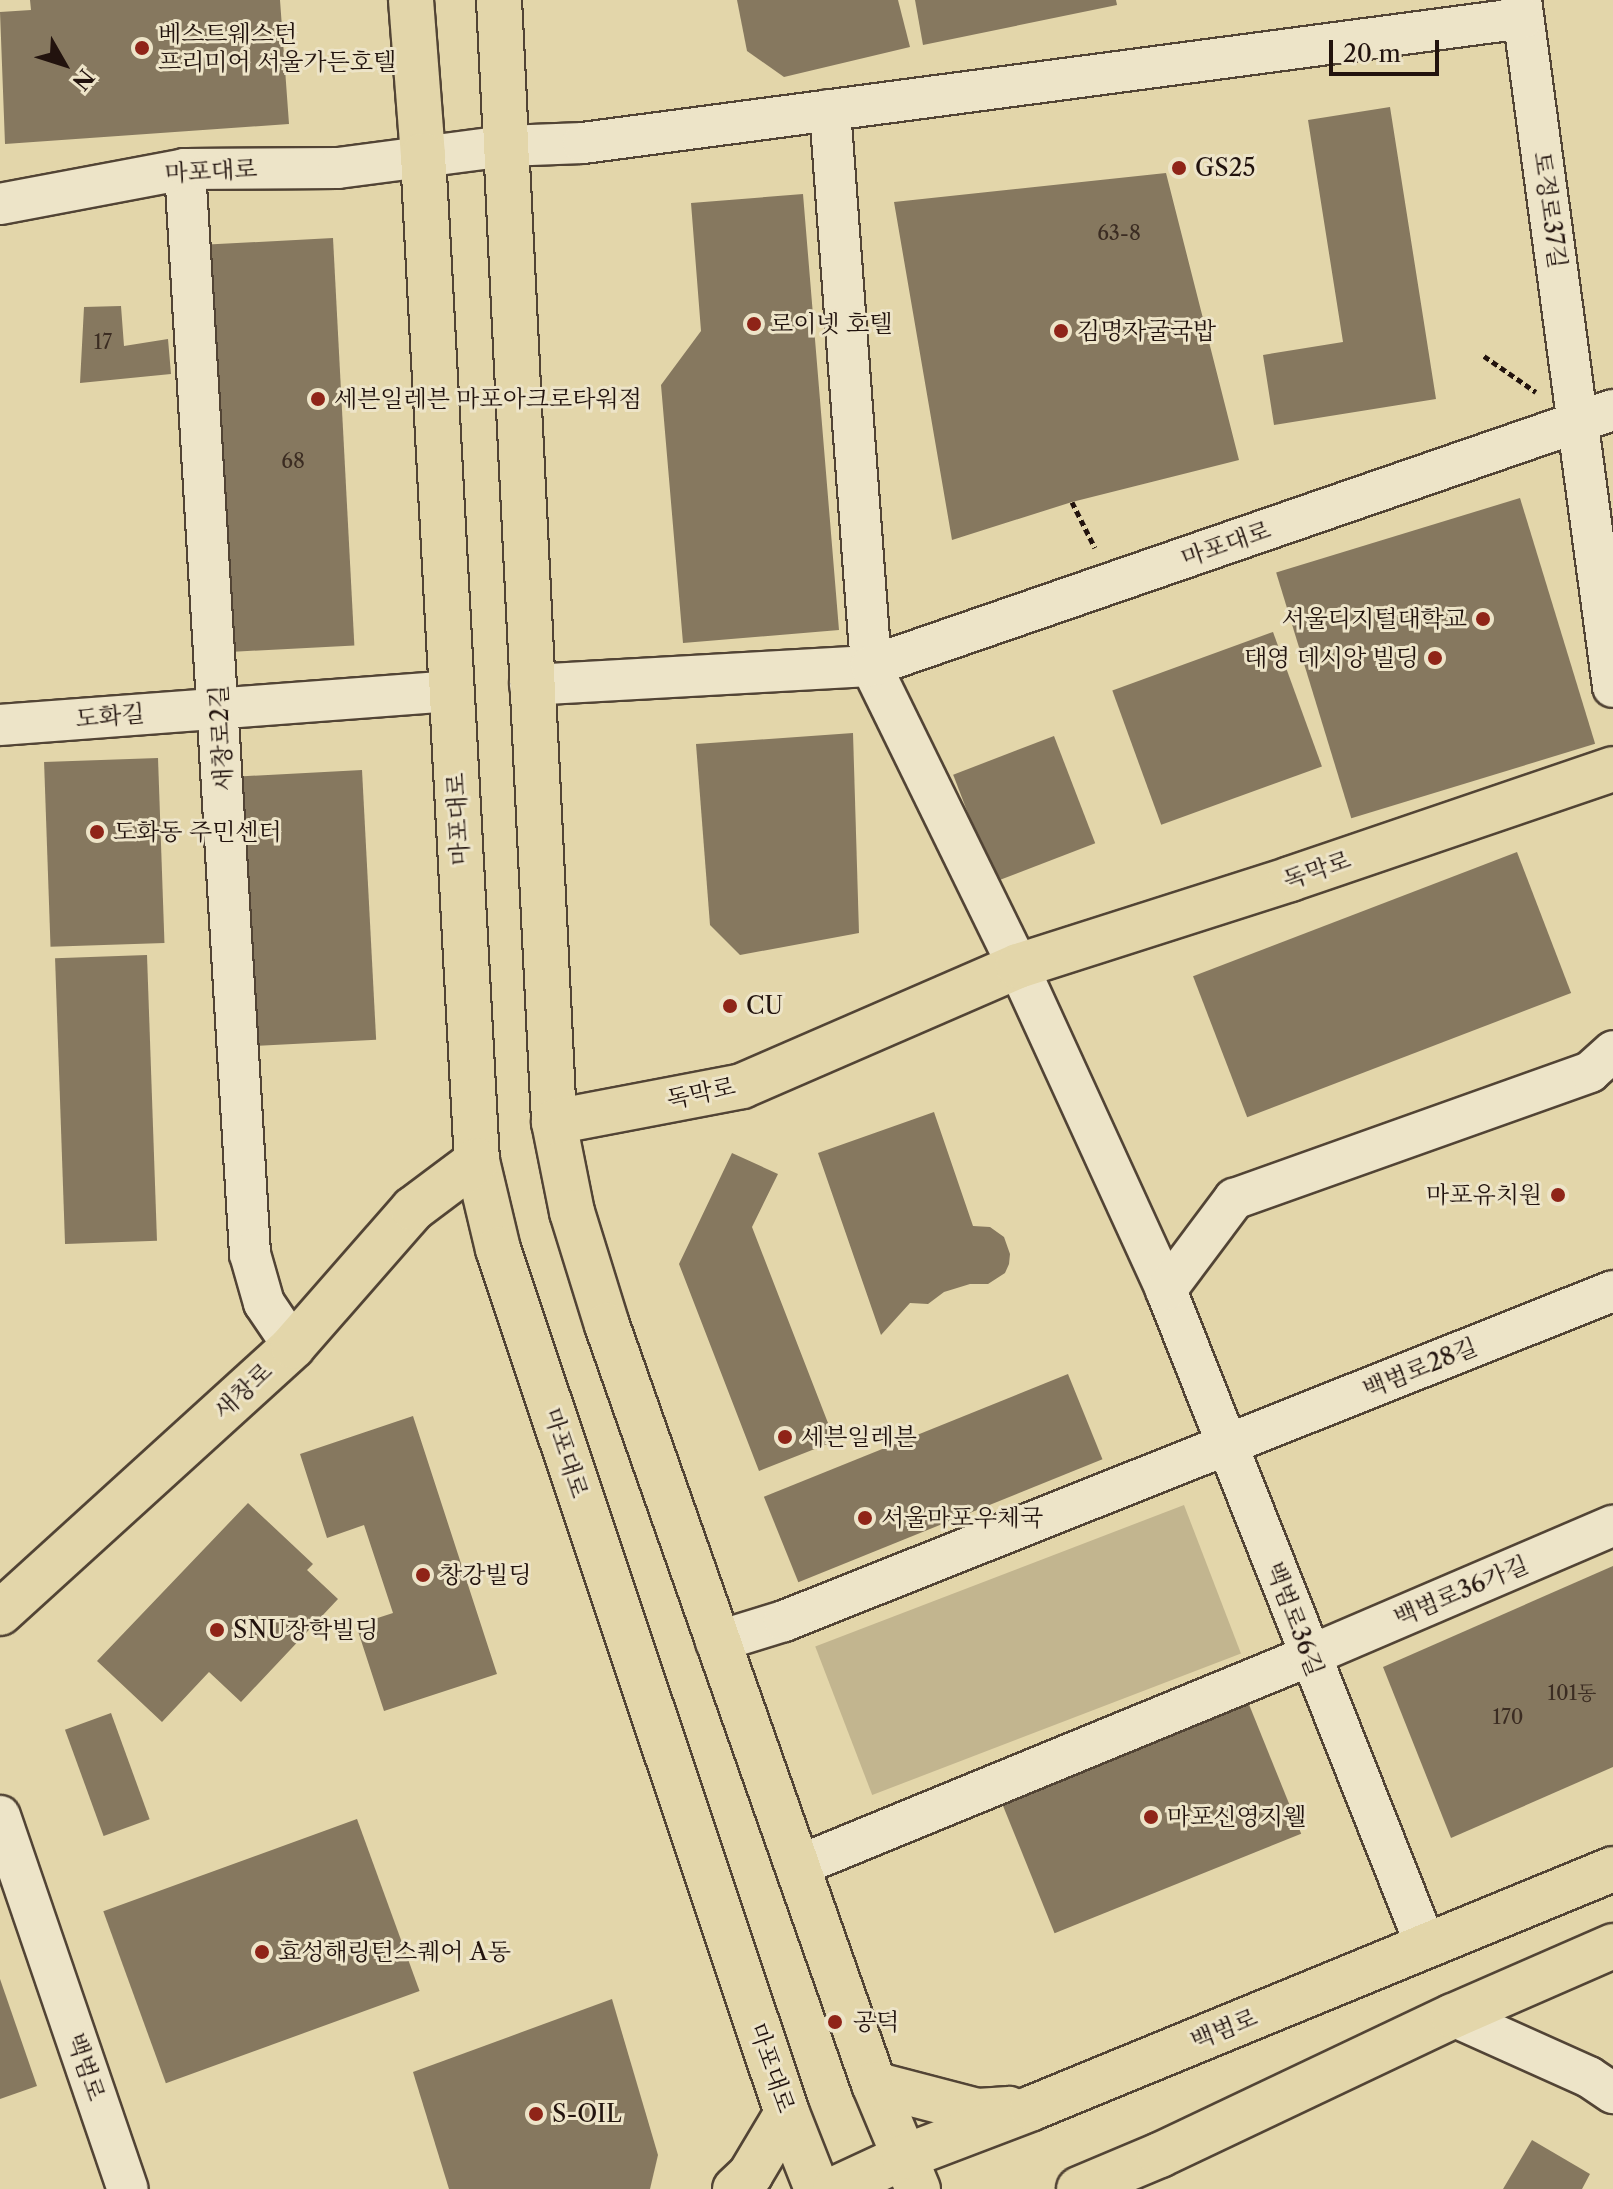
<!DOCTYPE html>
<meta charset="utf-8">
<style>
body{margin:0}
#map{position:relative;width:1613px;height:2189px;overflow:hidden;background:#e3d6aa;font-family:"Libre Caslon Text","Noto Serif KR",serif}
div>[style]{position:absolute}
.green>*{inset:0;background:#c2b58f;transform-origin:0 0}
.building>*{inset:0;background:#86785f;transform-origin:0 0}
.path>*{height:5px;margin-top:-2.5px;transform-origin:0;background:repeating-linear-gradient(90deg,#22130e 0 6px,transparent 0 10px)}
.roads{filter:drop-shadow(2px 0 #524435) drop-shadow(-2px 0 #524435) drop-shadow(0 2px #524435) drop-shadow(0 -2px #524435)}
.minor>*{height:40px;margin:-20px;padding:0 20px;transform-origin:20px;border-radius:20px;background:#ede4c8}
.major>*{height:44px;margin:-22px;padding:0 22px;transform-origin:22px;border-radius:22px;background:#e3d6aa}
.dots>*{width:22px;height:22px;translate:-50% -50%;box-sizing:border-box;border:4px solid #ede4c8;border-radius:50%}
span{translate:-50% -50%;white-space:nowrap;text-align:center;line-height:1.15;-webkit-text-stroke:6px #ede4c8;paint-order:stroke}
.number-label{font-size:20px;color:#3b2c22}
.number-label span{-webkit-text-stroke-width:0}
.poi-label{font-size:24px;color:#22130e}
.left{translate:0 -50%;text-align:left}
.right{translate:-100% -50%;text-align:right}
.street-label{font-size:24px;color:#22130e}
.north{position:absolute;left:24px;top:24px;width:80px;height:80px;-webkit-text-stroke:6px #ede4c8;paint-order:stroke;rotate:129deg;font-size:22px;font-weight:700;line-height:32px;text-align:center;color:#22130e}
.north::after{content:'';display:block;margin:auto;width:28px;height:36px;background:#22130e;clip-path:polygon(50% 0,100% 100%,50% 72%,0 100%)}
.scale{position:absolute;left:1329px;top:40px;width:110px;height:36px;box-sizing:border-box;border:4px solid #22130e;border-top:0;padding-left:10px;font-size:24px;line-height:28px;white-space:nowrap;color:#22130e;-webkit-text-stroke:6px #ede4c8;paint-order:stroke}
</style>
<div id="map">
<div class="green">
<div style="left:1184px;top:1505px;width:159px;height:395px;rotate:69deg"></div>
</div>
<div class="building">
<div style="clip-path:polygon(30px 0,280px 0,289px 124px,5px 144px,0 12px,31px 10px)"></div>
<div style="clip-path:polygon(737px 0,898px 0,910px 47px,784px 77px,747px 51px)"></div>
<div style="clip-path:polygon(915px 0,1116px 0,1117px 5px,923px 45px)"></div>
<div style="clip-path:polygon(1390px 107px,1436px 399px,1274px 425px,1263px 355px,1343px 342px,1308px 120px)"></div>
<div style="clip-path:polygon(1166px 173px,1239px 460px,1072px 502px,952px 540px,894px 202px)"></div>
<div style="clip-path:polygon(803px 194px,839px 630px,683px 643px,661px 385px,701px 331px,691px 203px)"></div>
<div style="left:333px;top:238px;width:408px;height:125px;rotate:87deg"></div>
<div style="clip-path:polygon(121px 306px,124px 346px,168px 339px,171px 374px,80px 383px,84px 307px)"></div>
<div style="left:1520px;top:498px;width:257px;height:255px;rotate:73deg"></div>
<div style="left:1273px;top:632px;width:143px;height:171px;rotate:70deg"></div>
<div style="clip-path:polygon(853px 733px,859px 933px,740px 955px,710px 925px,696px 744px)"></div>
<div style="left:1054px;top:736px;width:115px;height:108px;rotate:69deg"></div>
<div style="left:158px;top:758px;width:185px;height:114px;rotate:88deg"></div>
<div style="left:362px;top:770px;width:270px;height:123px;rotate:87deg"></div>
<div style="left:1517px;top:852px;width:151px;height:347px;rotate:69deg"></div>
<div style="left:147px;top:955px;width:286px;height:92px;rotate:88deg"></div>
<div style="clip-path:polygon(934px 1112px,973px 1226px,990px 1227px,1004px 1237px,1010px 1254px,1009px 1264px,1005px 1273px,988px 1284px,970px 1284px,944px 1292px,928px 1304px,910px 1303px,881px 1335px,818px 1153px)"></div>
<div style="clip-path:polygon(732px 1153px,778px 1174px,752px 1227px,835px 1441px,759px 1471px,679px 1264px)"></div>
<div style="left:1068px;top:1374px;width:92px;height:328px;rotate:68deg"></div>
<div style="clip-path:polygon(413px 1416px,497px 1674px,384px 1711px,356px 1625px,393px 1613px,364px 1525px,327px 1538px,300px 1454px)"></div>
<div style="clip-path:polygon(248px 1503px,313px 1564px,307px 1570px,338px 1599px,241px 1702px,209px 1672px,162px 1722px,97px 1661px)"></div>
<div style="clip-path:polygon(1613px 1566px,1613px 1767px,1451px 1838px,1383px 1667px)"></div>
<div style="left:1248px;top:1702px;width:142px;height:266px;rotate:68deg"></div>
<div style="left:111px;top:1713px;width:113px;height:49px;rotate:70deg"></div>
<div style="left:357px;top:1819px;width:183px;height:270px;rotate:70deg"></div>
<div style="clip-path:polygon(0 1979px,37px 2086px,0 2099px)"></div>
<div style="clip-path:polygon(612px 1999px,658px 2155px,650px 2189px,449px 2189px,413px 2072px)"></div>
<div style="clip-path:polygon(1532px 2140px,1590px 2174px,1582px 2189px,1503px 2189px)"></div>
</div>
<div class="path">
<div style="left:1484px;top:356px;width:63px;rotate:34.7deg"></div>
<div style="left:1072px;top:502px;width:51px;rotate:63.4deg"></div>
</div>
<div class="roads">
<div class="minor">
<div style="left:1521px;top:0;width:693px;rotate:82.37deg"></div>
<div style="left:830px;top:110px;width:558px;rotate:85.78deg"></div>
<div style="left:871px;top:666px;width:334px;rotate:63.9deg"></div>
<div style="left:1018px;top:966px;width:356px;rotate:65.4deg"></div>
<div style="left:1166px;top:1290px;width:706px;rotate:68.38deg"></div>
<div style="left:185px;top:169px;width:1087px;rotate:86.57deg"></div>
<div style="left:250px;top:1254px;width:51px;rotate:74.1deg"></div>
<div style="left:264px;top:1303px;width:52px;rotate:56deg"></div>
<div style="left:0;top:204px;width:188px;rotate:-10.7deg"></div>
<div style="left:185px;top:169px;width:153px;rotate:-0.4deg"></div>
<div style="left:338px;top:168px;width:168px;rotate:-7.5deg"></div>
<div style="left:505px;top:146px;width:78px;rotate:-2.2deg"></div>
<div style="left:583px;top:143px;width:948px;rotate:-7.57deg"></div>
<div style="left:530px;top:685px;width:342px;rotate:-3.2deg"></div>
<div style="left:871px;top:666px;width:785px;rotate:-19.04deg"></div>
<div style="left:0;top:725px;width:452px;rotate:-4.3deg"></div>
<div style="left:1166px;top:1290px;width:114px;rotate:-53.2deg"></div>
<div style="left:1234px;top:1199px;width:378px;rotate:-19.6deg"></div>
<div style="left:1590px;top:1072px;width:31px;rotate:-42deg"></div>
<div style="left:716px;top:1642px;width:71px;rotate:-17.2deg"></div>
<div style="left:784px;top:1621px;width:892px;rotate:-21.71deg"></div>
<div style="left:0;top:1816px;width:394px;rotate:71.1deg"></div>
<div style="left:798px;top:1866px;width:552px;rotate:-22.34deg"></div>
<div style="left:1309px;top:1656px;width:331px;rotate:-23.2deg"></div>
<div style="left:1453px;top:2016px;width:149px;rotate:24.2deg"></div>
<div style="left:1589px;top:2077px;width:29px;rotate:34deg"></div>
</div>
<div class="major">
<div style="left:411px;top:0;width:155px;rotate:85.6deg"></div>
<div style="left:423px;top:155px;width:1007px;rotate:86.93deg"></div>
<div style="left:477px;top:1161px;width:90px;rotate:76.6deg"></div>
<div style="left:498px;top:1249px;width:911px;rotate:71.51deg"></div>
<div style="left:787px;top:2113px;width:82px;rotate:68.5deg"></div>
<div style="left:499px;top:0;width:1123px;rotate:87.19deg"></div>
<div style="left:554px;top:1122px;width:92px;rotate:78.7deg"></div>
<div style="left:572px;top:1212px;width:118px;rotate:72.8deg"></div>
<div style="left:607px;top:1325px;width:805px;rotate:70.62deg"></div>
<div style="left:874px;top:2084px;width:114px;rotate:67.3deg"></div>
<div style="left:554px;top:1122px;width:191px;rotate:-10.8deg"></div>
<div style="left:742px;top:1086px;width:301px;rotate:-23.5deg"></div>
<div style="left:1018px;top:966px;width:286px;rotate:-17.7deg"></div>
<div style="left:1290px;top:879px;width:341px;rotate:-18.8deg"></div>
<div style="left:0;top:1613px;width:396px;rotate:-42.3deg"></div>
<div style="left:293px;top:1346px;width:182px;rotate:-48.8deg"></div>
<div style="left:413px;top:1209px;width:80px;rotate:-36.9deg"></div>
<div style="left:874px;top:2084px;width:107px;rotate:14.6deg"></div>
<div style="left:978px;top:2111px;width:31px;rotate:-4deg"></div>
<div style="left:735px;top:2189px;width:21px;rotate:-43deg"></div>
<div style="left:750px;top:2175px;width:72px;rotate:-59.2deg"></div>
<div style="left:835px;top:2189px;width:76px;rotate:-24.9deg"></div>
<div style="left:904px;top:2157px;width:137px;rotate:-20.9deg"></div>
<div style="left:1032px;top:2108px;width:628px;rotate:-22.36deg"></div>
<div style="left:1079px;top:2189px;width:88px;rotate:-22.8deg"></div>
<div style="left:1160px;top:2155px;width:324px;rotate:-25.4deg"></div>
<div style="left:1453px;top:2016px;width:175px;rotate:-23.6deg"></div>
</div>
</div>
<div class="dots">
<div style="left:142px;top:48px;background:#8f2418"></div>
<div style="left:1179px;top:168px;background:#8f2418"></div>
<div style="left:754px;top:324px;background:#8f2418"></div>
<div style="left:1061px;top:331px;background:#8f2418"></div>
<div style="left:318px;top:399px;background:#8f2418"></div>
<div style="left:1483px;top:619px;background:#8f2418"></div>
<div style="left:1435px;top:658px;background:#8f2418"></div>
<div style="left:97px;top:832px;background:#8f2418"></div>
<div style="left:730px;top:1006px;background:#8f2418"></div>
<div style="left:1558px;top:1195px;background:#8f2418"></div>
<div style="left:785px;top:1437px;background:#8f2418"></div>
<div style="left:865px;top:1518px;background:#8f2418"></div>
<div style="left:423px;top:1575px;background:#8f2418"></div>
<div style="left:217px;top:1630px;background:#8f2418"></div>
<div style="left:1151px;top:1817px;background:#8f2418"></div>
<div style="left:262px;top:1952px;background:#8f2418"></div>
<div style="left:835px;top:2022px;background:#8f2418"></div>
<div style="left:536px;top:2114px;background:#8f2418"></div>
</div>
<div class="number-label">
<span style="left:1119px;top:233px">63-8</span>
<span style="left:103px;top:342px">17</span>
<span style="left:293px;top:461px">68</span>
<span style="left:1572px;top:1693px">101동</span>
<span style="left:1508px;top:1717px">170</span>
</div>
<div class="poi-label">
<span class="left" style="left:158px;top:48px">베스트웨스턴<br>프리미어 서울가든호텔</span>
<span class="left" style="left:1195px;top:168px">GS25</span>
<span class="left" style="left:770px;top:324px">로이넷 호텔</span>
<span class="left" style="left:1077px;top:331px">김명자굴국밥</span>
<span class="left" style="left:334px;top:399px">세븐일레븐 마포아크로타워점</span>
<span class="right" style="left:1467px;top:619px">서울디지털대학교</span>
<span class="right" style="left:1419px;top:658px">태영 데시앙 빌딩</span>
<span class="left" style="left:113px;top:832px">도화동 주민센터</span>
<span class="left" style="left:746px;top:1006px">CU</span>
<span class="right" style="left:1542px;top:1195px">마포유치원</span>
<span class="left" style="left:801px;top:1437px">세븐일레븐</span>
<span class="left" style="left:881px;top:1518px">서울마포우체국</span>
<span class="left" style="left:439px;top:1575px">창강빌딩</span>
<span class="left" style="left:233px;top:1630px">SNU장학빌딩</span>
<span class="left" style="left:1167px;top:1817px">마포신영지웰</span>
<span class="left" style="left:278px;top:1952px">효성해링턴스퀘어 A동</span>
<span class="left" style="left:853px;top:2022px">공덕</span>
<span class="left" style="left:552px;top:2114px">S-OIL</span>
</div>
<div class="street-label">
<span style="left:211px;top:171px;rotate:-3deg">마포대로</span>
<span style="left:1550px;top:210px;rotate:82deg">토정로37길</span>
<span style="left:1226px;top:544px;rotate:-19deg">마포대로</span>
<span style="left:110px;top:716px;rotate:-5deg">도화길</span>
<span style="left:221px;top:738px;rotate:-93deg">새창로2길</span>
<span style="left:458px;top:819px;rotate:-93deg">마포대로</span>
<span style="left:1317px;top:870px;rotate:-19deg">독막로</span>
<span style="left:701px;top:1093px;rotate:-12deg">독막로</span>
<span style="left:1420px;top:1368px;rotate:-22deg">백범로28길</span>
<span style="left:243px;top:1391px;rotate:-43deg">새창로</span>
<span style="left:566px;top:1453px;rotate:72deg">마포대로</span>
<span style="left:1461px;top:1591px;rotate:-23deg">백범로36가길</span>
<span style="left:1295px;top:1619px;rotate:69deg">백범로36길</span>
<span style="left:1224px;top:2029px;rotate:-22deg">백범로</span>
<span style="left:86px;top:2067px;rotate:71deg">백범로</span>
<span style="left:772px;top:2068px;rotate:71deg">마포대로</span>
</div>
<div class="north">N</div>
<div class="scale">20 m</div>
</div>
